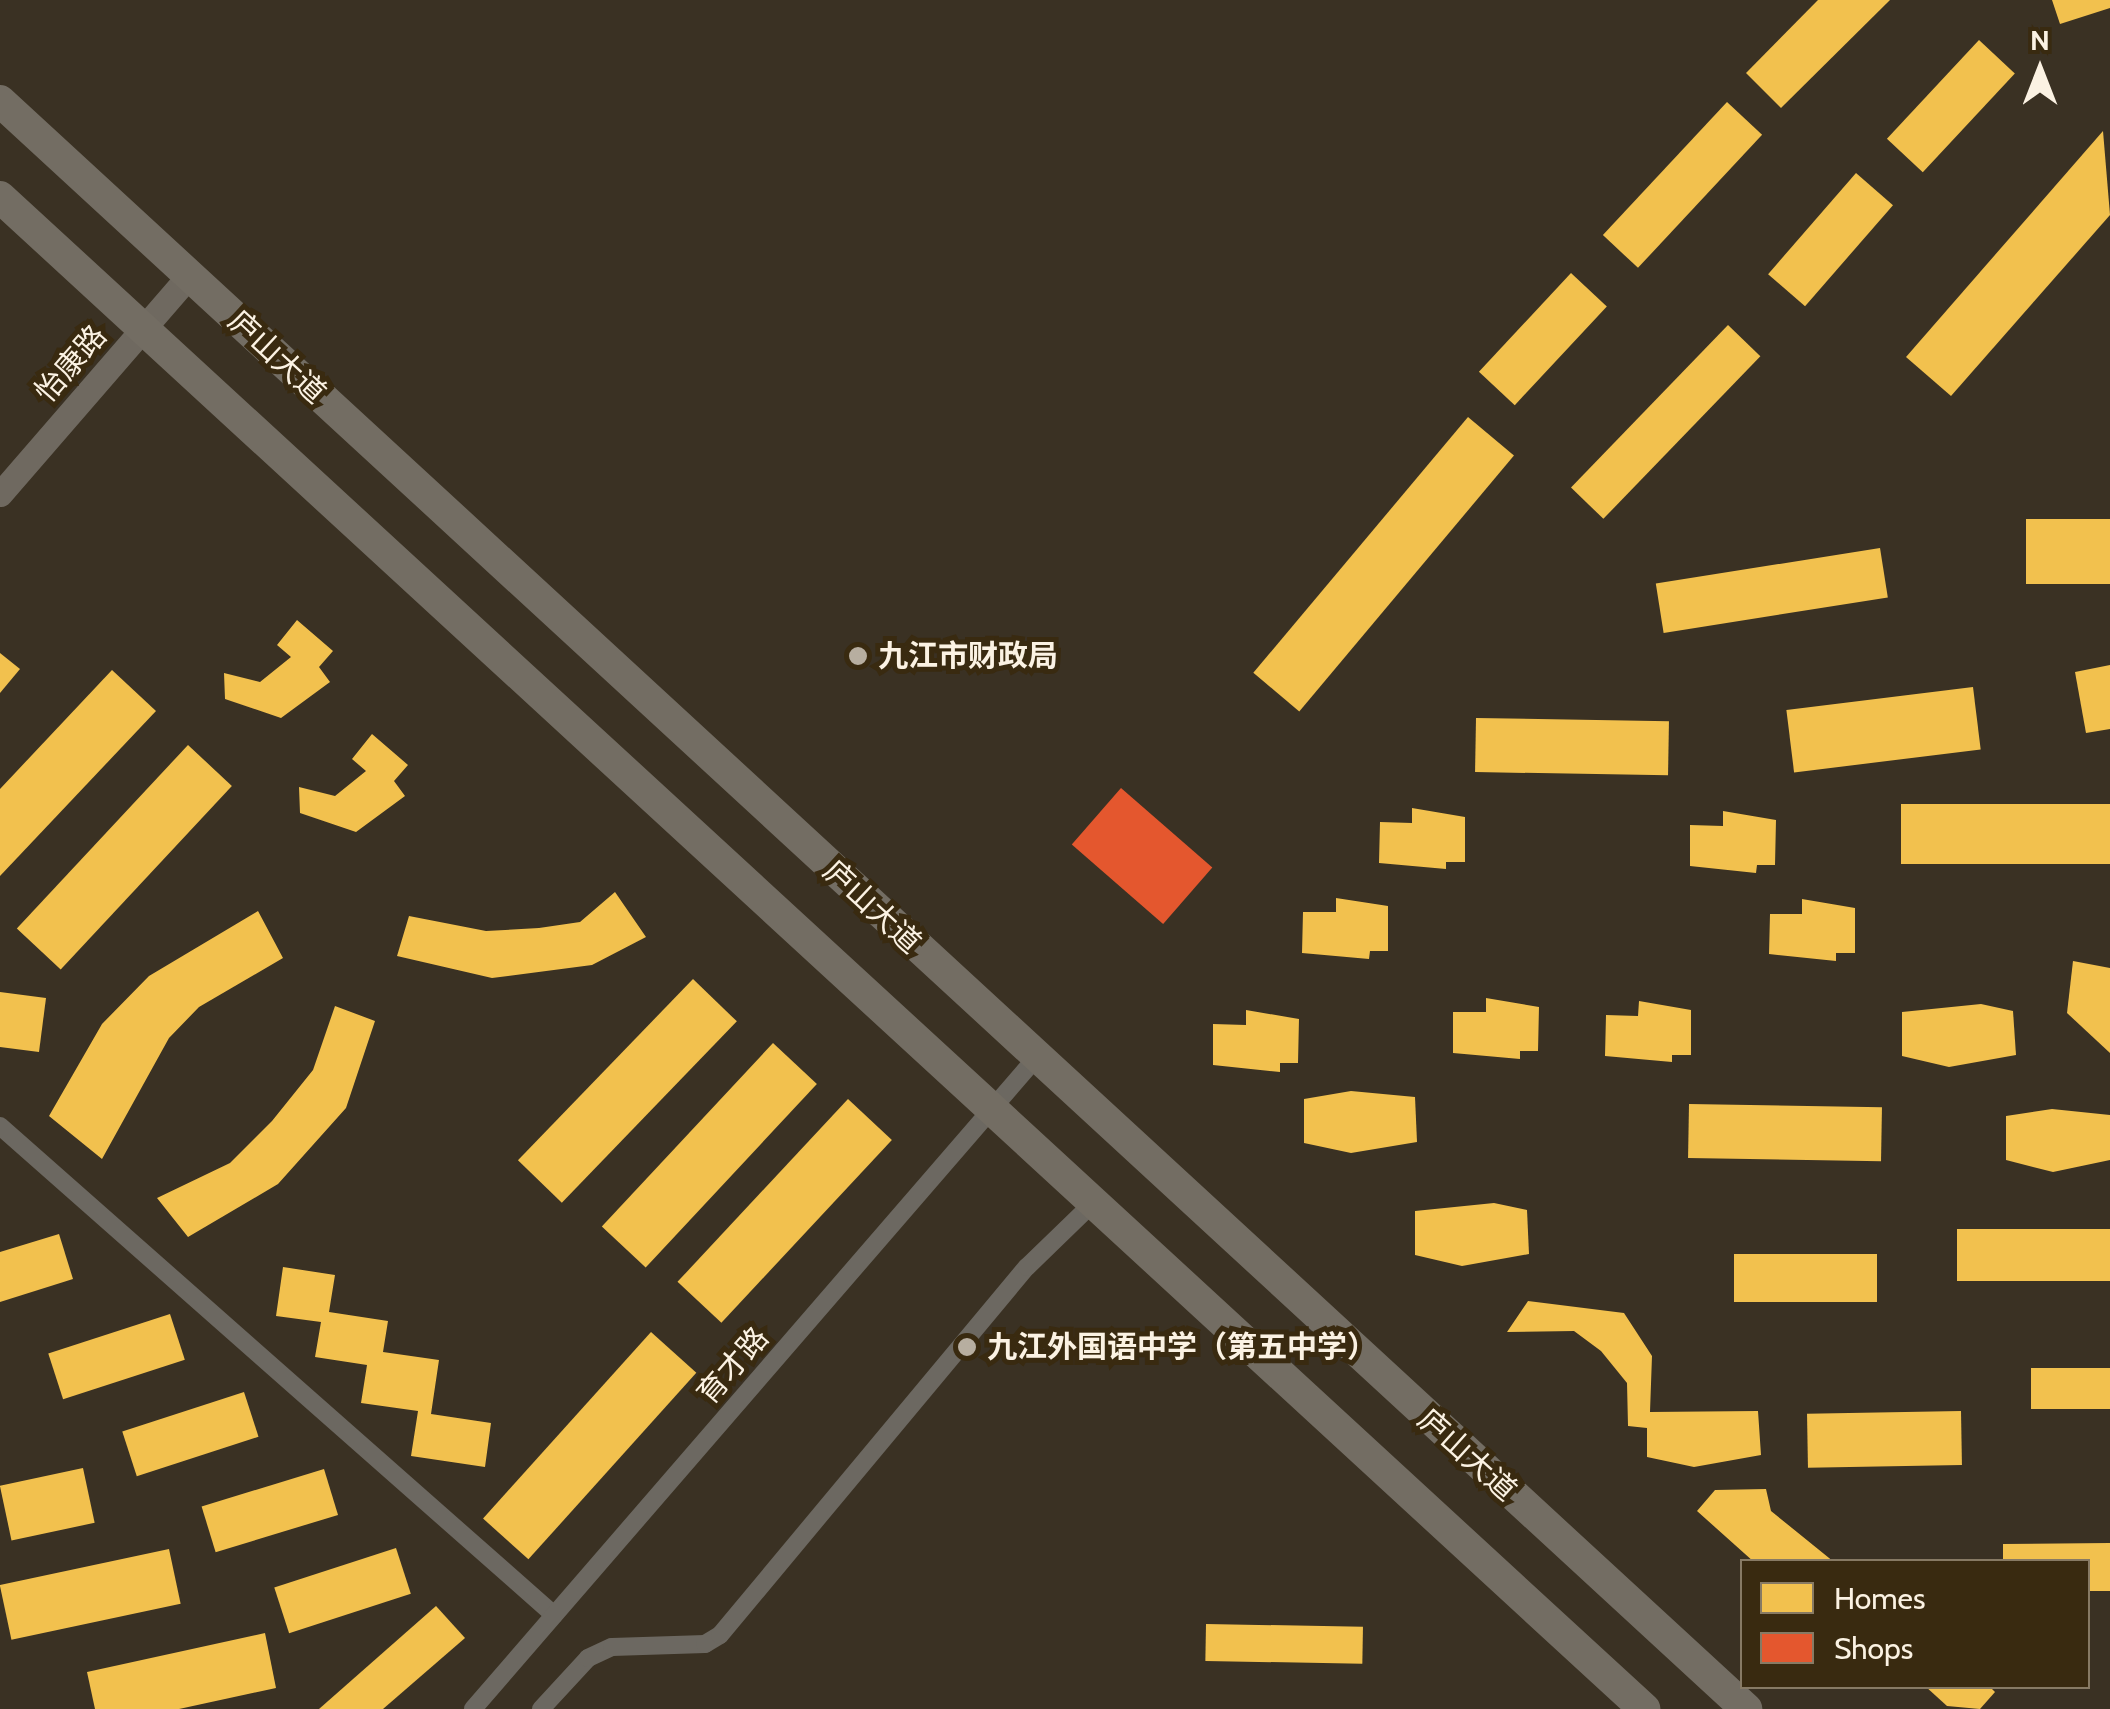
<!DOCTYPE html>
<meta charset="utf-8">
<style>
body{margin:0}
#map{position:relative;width:2110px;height:1709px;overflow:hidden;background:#3a3123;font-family:Cabin,"Noto Sans SC",sans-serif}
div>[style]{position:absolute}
.homes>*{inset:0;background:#f2c14e;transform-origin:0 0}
.shops>*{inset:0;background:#e4572e;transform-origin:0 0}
.street>*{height:18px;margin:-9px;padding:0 9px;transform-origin:9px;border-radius:9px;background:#6c6861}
.secondary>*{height:25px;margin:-12.5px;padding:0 12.5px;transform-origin:12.5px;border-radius:12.5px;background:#6f6960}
.highway>*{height:32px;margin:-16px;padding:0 16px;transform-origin:16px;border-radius:16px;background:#736d63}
.dots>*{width:28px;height:28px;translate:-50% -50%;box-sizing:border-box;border:5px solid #392a10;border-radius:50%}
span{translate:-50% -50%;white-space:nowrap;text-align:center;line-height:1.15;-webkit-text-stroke:10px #392a10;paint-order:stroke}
.street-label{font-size:30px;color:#fbf2e3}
.poi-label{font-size:30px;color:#fbf2e3;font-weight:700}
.left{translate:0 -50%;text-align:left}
.legend{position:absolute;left:1740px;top:1559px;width:350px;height:130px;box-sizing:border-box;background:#392a10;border:2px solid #877a64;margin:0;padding:12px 18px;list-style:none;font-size:30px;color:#fbf2e3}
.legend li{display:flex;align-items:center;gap:20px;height:50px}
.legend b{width:50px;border:2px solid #877a64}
.north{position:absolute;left:1990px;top:20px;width:100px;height:100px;-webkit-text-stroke:8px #392a10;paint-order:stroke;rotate:0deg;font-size:28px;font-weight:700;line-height:40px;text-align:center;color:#fbf2e3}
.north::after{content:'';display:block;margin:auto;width:35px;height:45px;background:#fbf2e3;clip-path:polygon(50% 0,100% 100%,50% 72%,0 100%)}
</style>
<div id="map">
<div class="homes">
<div style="clip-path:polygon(1818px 0,1890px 0,1781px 108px,1746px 73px)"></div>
<div style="clip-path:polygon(2052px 0,2110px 0,2110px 8px,2060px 24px)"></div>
<div style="left:1979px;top:40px;width:49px;height:135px;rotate:43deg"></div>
<div style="left:1727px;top:102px;width:48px;height:182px;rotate:43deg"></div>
<div style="clip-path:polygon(2103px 131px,2110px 215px,1951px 396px,1906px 357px)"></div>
<div style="left:1856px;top:173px;width:49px;height:134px;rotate:41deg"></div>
<div style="left:1571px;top:273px;width:49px;height:135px;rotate:43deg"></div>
<div style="left:1728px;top:325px;width:45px;height:226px;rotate:44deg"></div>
<div style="left:1468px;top:417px;width:60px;height:334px;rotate:40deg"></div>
<div style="left:2110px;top:519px;width:65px;height:84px;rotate:90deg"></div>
<div style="left:1880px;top:548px;width:50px;height:227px;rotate:81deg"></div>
<div style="clip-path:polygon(297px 620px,333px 651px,319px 667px,330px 682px,281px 718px,225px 699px,224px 673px,260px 682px,291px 657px,277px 645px)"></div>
<div style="clip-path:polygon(0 653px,20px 669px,0 693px)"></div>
<div style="clip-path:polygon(2110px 665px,2110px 729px,2086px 733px,2075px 672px)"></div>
<div style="clip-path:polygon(112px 670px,156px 711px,0 876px,0 789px)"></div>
<div style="left:1973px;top:687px;width:63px;height:188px;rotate:83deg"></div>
<div style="left:1476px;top:718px;width:193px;height:54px;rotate:1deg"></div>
<div style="clip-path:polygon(372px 734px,408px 765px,394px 781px,405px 796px,356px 832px,300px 813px,299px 787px,335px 796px,366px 771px,352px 759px)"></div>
<div style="left:188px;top:745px;width:60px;height:251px;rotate:43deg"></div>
<div style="left:2110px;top:804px;width:60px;height:209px;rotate:90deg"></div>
<div style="clip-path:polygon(1412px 808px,1465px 817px,1465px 862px,1446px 862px,1446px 869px,1379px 863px,1380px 822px,1412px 823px)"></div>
<div style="clip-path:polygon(1723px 811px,1776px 820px,1775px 865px,1757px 865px,1756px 873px,1690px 866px,1690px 825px,1723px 826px)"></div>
<div style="clip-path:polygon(615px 892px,646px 937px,592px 965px,492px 978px,397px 956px,409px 916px,486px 931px,539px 928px,580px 922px)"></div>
<div style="clip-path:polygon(1336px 898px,1388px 906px,1388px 951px,1370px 951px,1369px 959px,1302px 953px,1303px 912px,1336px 912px)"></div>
<div style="clip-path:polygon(1802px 899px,1855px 908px,1855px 953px,1836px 953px,1836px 961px,1769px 954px,1770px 914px,1802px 914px)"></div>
<div style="clip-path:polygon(258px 911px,283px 958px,199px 1007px,169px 1038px,102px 1159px,49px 1116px,102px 1024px,149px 976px)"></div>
<div style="clip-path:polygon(2073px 961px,2110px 968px,2110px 1053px,2067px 1013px)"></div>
<div style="left:693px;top:979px;width:61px;height:252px;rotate:44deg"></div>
<div style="clip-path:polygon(0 992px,46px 998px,39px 1052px,0 1047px)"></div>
<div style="clip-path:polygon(1486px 998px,1539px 1007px,1538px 1051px,1520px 1051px,1520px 1059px,1453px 1053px,1453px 1012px,1486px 1012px)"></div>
<div style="clip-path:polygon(1639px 1001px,1691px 1010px,1691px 1055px,1672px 1055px,1672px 1062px,1605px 1056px,1606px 1015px,1638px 1016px)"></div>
<div style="clip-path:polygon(1981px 1004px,2013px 1011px,2016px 1055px,1949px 1067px,1902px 1056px,1902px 1012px)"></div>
<div style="clip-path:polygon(335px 1006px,375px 1021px,346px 1108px,278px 1184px,188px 1237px,157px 1198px,230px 1163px,272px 1121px,313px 1070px)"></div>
<div style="clip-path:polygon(1246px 1010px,1299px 1019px,1298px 1063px,1280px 1063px,1280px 1072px,1213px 1065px,1213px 1024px,1246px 1025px)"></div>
<div style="left:773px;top:1043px;width:60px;height:251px;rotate:43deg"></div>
<div style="clip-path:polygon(1351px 1091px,1415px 1097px,1417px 1142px,1351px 1153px,1304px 1143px,1304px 1099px)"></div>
<div style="left:848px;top:1099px;width:60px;height:250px;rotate:43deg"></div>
<div style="left:1689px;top:1104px;width:193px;height:54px;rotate:1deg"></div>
<div style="clip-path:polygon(2052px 1109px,2110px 1115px,2110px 1160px,2053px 1172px,2006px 1160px,2006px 1116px)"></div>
<div style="clip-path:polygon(1494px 1203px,1527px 1210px,1529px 1254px,1462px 1266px,1415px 1255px,1415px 1211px)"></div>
<div style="left:2110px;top:1229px;width:52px;height:153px;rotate:90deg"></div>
<div style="clip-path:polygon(59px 1234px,73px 1279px,0 1302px,0 1252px)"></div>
<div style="left:1734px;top:1254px;width:143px;height:48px"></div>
<div style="clip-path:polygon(283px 1267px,335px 1275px,329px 1312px,388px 1321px,383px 1352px,439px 1360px,431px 1414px,491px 1423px,485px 1467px,411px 1456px,418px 1411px,361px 1403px,367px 1365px,315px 1357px,321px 1322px,276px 1316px)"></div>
<div style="clip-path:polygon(1528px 1301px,1624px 1313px,1652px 1356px,1650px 1412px,1758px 1411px,1761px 1455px,1694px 1467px,1647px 1457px,1647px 1428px,1628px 1426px,1627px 1383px,1601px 1351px,1574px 1331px,1507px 1332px)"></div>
<div style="left:170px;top:1314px;width:48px;height:128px;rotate:72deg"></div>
<div style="left:651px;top:1332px;width:61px;height:251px;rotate:42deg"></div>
<div style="left:2110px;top:1368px;width:41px;height:79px;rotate:90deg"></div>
<div style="left:244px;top:1392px;width:47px;height:128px;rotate:72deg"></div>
<div style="left:1961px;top:1411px;width:54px;height:154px;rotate:89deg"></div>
<div style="left:83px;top:1468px;width:56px;height:85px;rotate:78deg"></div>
<div style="left:324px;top:1469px;width:48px;height:128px;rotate:73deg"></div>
<div style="clip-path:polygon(1766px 1489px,1771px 1511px,1834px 1562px,1754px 1562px,1697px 1511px,1715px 1490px)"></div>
<div style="clip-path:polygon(2110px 1543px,2110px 1591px,2088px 1591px,2088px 1562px,2003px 1562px,2003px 1544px)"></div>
<div style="left:396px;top:1548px;width:48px;height:128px;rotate:72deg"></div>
<div style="left:169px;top:1549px;width:56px;height:173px;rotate:78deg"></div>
<div style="clip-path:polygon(436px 1606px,465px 1638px,383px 1709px,319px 1709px)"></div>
<div style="left:1206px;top:1624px;width:157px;height:37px;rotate:1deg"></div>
<div style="clip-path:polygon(265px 1633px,276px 1688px,179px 1709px,95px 1709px,87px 1672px)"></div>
<div style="clip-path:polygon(1925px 1686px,1989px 1686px,1995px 1692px,1980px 1709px,1947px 1706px)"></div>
</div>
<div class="shops">
<div style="left:1121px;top:788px;width:121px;height:75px;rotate:41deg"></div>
</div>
<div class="street">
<div style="left:0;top:1126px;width:739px;rotate:41.43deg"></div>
<div style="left:473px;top:1709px;width:861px;rotate:-49.15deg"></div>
<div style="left:541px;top:1709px;width:69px;rotate:-47.3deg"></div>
<div style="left:588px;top:1658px;width:26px;rotate:-25deg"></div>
<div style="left:612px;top:1647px;width:93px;rotate:-1.8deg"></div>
<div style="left:705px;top:1644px;width:17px;rotate:-31deg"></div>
<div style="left:720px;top:1635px;width:479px;rotate:-50.2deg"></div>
<div style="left:1027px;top:1267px;width:95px;rotate:-44.1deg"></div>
</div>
<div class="secondary">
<div style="left:0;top:494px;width:289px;rotate:-49.1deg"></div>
</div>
<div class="highway">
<div style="left:0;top:101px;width:2374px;rotate:42.64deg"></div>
<div style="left:0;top:197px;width:2234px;rotate:42.6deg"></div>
</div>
<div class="dots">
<div style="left:858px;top:656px;background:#b7aea0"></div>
<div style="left:967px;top:1347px;background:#b7aea0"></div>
</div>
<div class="street-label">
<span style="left:277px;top:357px;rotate:43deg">庐山大道</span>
<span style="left:71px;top:364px;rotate:-49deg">怡康路</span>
<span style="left:872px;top:907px;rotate:43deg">庐山大道</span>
<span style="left:733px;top:1366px;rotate:-49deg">育才路</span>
<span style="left:1467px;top:1455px;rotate:42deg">庐山大道</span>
</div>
<div class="poi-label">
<span class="left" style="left:878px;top:656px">九江市财政局</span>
<span class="left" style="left:987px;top:1347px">九江外国语中学（第五中学）</span>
</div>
<ul class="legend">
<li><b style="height:28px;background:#f2c14e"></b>Homes</li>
<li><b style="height:28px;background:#e4572e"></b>Shops</li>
</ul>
<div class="north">N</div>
</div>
